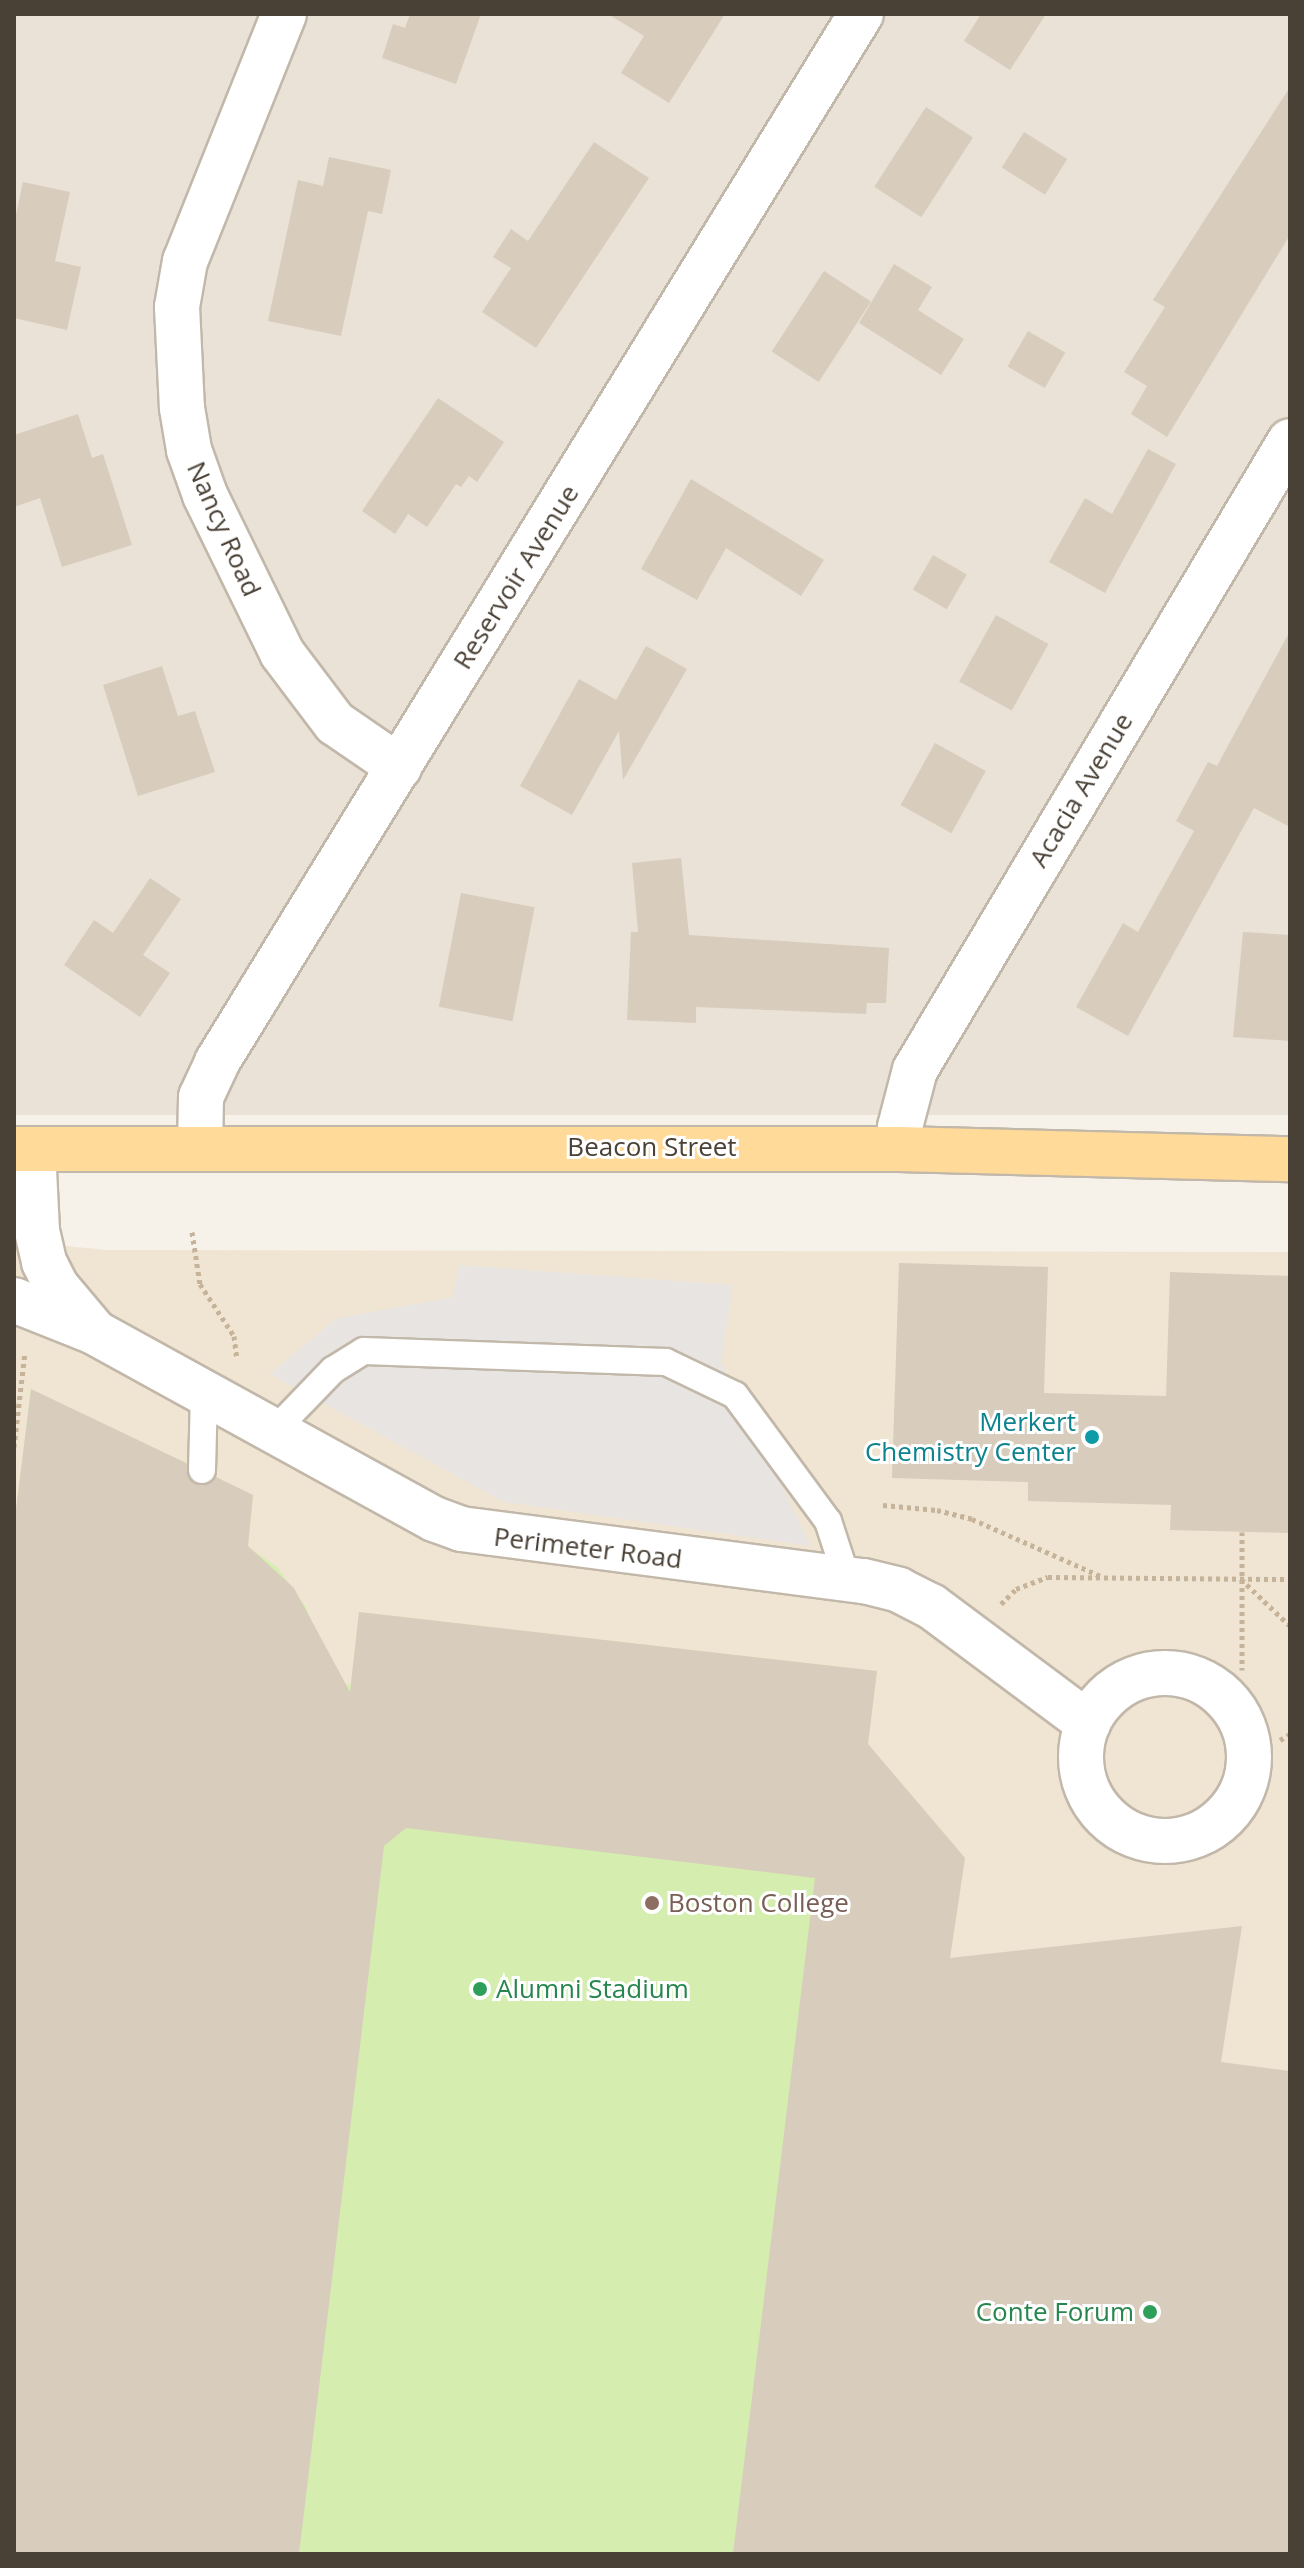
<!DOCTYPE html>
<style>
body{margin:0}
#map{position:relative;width:1304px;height:2568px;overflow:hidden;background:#f6f1e9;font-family:"Open Sans",sans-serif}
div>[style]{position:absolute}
.residential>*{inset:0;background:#eae2d6;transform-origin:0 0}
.education>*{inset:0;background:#f0e5d2}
.green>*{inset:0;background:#d5edaf}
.parking>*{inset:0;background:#e7e4e1}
.building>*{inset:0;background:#d8ccbd;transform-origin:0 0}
.path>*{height:5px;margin-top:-2.5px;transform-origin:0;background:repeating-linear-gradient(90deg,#c5b39a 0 4px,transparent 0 8px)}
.roads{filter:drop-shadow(2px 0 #c2b8aa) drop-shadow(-2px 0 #c2b8aa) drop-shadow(0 2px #c2b8aa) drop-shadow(0 -2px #c2b8aa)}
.service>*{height:26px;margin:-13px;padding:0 13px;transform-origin:13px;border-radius:13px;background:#fff}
.minor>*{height:44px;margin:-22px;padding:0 22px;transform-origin:22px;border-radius:22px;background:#fff}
.minor>.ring{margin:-22px;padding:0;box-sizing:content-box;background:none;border:44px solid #fff;border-radius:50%}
.primary>*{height:44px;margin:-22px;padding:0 22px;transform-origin:22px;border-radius:22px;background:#ffda98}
.dots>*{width:22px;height:22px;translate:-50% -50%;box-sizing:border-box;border:4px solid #fff;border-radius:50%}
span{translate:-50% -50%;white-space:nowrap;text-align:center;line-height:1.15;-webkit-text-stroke:6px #fff;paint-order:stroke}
.street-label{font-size:26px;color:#4a4136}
.culture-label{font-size:26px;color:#0d838f}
.right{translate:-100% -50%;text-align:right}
.education-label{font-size:26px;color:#785e54}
.left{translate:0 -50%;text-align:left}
.leisure-label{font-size:26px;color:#27864d}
.frame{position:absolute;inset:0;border:16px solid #4a4136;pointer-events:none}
</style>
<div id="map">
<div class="residential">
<div style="left:14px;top:14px;width:1276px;height:1101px"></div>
</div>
<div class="education">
<div style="clip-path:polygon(14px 1241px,107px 1250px,1290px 1252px,1290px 2554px,14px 2554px)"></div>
</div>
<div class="green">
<div style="clip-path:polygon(31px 1389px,253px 1495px,248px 1547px,277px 1567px,306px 1607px,312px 1624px,316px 1682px,351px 1685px,359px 1612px,877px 1671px,868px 1744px,965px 1858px,950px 1958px,978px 2554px,14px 2554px,14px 1526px)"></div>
</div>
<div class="parking">
<div style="clip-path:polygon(459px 1265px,733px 1285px,721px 1361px,811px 1546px,504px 1502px,270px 1374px,335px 1319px,453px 1297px)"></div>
</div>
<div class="building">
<div style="clip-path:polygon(410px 14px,481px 14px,456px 84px,382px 58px,393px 24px,405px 28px)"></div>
<div style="clip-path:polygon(608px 14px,725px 14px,669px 103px,621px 73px,644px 36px)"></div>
<div style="clip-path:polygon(981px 14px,1046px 14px,1010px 70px,964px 41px)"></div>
<div style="clip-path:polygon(1290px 87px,1290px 235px,1167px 437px,1131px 414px,1147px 386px,1124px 372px,1165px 307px,1153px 300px)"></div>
<div style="left:926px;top:107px;width:56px;height:95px;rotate:33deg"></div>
<div style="left:1024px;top:132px;width:51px;height:42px;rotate:32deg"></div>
<div style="clip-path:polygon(594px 142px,649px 178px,536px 348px,482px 312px,511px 268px,493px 257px,511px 229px,528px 241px)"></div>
<div style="clip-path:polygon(329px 157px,391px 170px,382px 214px,368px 211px,341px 336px,268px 321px,298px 180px,323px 186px)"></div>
<div style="clip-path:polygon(23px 182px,70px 192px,55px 261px,81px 267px,67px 330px,14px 318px,14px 224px)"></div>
<div style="clip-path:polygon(894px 264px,932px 287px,918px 310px,964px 339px,941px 375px,859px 323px)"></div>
<div style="left:824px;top:271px;width:56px;height:96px;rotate:33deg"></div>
<div style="left:1028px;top:331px;width:43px;height:41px;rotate:30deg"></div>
<div style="clip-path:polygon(438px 398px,504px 442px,477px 482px,469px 476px,461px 487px,456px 484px,427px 527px,408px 514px,395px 534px,362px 511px)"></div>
<div style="clip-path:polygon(78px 414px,92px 458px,103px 454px,132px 545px,62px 567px,40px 498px,14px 507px,14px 435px)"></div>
<div style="clip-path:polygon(1148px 449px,1176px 464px,1105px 593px,1049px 562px,1085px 498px,1112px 514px)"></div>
<div style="clip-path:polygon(691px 479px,824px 560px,801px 596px,726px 548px,697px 600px,641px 569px)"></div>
<div style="left:933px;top:555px;width:39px;height:40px;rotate:30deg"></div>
<div style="left:996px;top:615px;width:60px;height:76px;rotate:29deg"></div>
<div style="clip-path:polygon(1290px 631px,1290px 827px,1254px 808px,1128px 1036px,1076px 1007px,1123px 923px,1138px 932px,1194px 831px,1176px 821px,1208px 762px,1217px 766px)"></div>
<div style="clip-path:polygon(646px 646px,687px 669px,623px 780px,619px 731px,572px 815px,520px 786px,579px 679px,616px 700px)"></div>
<div style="clip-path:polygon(162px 666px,178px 716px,195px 711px,215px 772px,138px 796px,103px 685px)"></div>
<div style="left:935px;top:743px;width:58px;height:71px;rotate:29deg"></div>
<div style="clip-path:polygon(681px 858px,689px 935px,889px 948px,886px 1003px,867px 1003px,866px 1014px,696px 1007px,696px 1023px,627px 1020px,631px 932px,638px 932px,632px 863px)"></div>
<div style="clip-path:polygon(150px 878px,181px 899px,143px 955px,170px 973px,140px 1017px,64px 965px,94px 920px,113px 933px)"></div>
<div style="left:461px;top:893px;width:75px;height:116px;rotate:11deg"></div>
<div style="clip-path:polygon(1243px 932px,1290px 935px,1290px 1041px,1233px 1037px)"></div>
<div style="clip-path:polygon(899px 1263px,1048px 1267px,1044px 1393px,1166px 1396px,1170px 1272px,1290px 1276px,1290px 1533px,1170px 1530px,1171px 1505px,1028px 1501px,1028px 1482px,892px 1478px)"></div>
<div style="clip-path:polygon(31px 1389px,186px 1463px,194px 1484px,209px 1484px,216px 1477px,253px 1495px,248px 1546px,294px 1588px,350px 1692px,359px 1612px,877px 1671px,868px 1744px,965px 1858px,950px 1958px,1242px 1926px,1221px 2062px,1290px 2071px,1290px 2554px,733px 2554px,815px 1878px,406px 1828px,384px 1846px,299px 2554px,14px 2554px,14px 1526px)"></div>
</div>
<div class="path">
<div style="left:192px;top:1232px;width:53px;rotate:81.3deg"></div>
<div style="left:200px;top:1284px;width:62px;rotate:56.8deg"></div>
<div style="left:234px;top:1336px;width:23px;rotate:83deg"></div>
<div style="left:14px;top:1447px;width:96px;rotate:-83.4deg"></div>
<div style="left:883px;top:1505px;width:54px;rotate:5.3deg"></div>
<div style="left:937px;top:1510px;width:36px;rotate:14deg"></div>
<div style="left:972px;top:1519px;width:143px;rotate:23.9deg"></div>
<div style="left:1242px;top:1532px;width:138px;rotate:90deg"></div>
<div style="left:1241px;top:1579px;width:68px;rotate:43.8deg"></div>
<div style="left:1001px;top:1604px;width:21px;rotate:-45deg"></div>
<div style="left:1016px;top:1589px;width:34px;rotate:-21deg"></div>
<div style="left:1048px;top:1577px;width:242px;rotate:0.5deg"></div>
<div style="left:1280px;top:1740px;width:12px;rotate:-31deg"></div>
</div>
<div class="roads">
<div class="service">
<div style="left:274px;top:1431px;width:85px;rotate:-46deg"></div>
<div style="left:333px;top:1370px;width:36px;rotate:-32deg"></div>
<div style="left:364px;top:1351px;width:302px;rotate:2.1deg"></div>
<div style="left:666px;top:1362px;width:76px;rotate:25.6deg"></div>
<div style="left:735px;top:1395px;width:157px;rotate:53.6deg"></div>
<div style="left:828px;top:1521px;width:61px;rotate:71.9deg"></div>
<div style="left:202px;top:1470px;width:78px;rotate:-88.5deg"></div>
</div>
<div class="minor">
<div style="left:284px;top:14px;width:266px;rotate:111.8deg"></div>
<div style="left:185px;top:261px;width:47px;rotate:99.9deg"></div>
<div style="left:177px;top:307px;width:101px;rotate:87.2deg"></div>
<div style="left:182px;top:408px;width:43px;rotate:80.5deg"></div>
<div style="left:189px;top:450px;width:48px;rotate:70.4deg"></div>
<div style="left:205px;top:495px;width:176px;rotate:64deg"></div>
<div style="left:282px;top:653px;width:88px;rotate:52.9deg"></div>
<div style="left:335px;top:723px;width:78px;rotate:34.5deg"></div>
<div style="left:33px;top:1149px;width:82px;rotate:87.2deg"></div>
<div style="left:37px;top:1231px;width:32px;rotate:77deg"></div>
<div style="left:44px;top:1262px;width:28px;rotate:63deg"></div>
<div style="left:57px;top:1287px;width:56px;rotate:50.1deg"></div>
<div style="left:200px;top:1149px;width:52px;rotate:-88.9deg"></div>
<div style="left:201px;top:1097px;width:38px;rotate:-65deg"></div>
<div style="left:217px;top:1062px;width:1230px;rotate:-58.43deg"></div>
<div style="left:899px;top:1149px;width:22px;rotate:-87deg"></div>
<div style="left:900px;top:1127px;width:59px;rotate:-75.3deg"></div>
<div style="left:915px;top:1070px;width:732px;rotate:-59.2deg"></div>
<div style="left:14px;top:1300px;width:86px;rotate:21.8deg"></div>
<div style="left:94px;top:1332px;width:388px;rotate:28.8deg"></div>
<div style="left:434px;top:1519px;width:29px;rotate:20deg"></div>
<div style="left:461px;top:1529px;width:406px;rotate:7.4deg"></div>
<div style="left:864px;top:1581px;width:36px;rotate:14deg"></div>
<div style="left:899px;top:1590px;width:36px;rotate:27deg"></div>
<div style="left:931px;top:1606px;width:196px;rotate:36.7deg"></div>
<div class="ring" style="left:1081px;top:1673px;width:124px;height:124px"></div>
</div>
<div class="primary">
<div style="left:14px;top:1149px;width:885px"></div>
<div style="left:899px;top:1149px;width:391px;rotate:1.5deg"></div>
</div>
</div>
<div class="dots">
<div style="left:1092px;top:1437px;background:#0f9aa8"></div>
<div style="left:652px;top:1903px;background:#8d6e63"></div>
<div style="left:480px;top:1989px;background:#2e9e5b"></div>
<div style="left:1150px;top:2312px;background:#2e9e5b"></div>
</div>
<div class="street-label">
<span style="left:224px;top:529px;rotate:66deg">Nancy Road</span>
<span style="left:516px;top:577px;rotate:-58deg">Reservoir Avenue</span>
<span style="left:1081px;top:790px;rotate:-59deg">Acacia Avenue</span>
<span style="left:652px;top:1147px">Beacon Street</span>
<span style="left:588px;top:1548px;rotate:7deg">Perimeter Road</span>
</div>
<div class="culture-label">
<span class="right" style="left:1076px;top:1437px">Merkert<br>Chemistry Center</span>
</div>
<div class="education-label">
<span class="left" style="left:668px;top:1903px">Boston College</span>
</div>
<div class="leisure-label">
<span class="left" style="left:496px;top:1989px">Alumni Stadium</span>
<span class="right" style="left:1134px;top:2312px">Conte Forum</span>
</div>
<div class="frame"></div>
</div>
